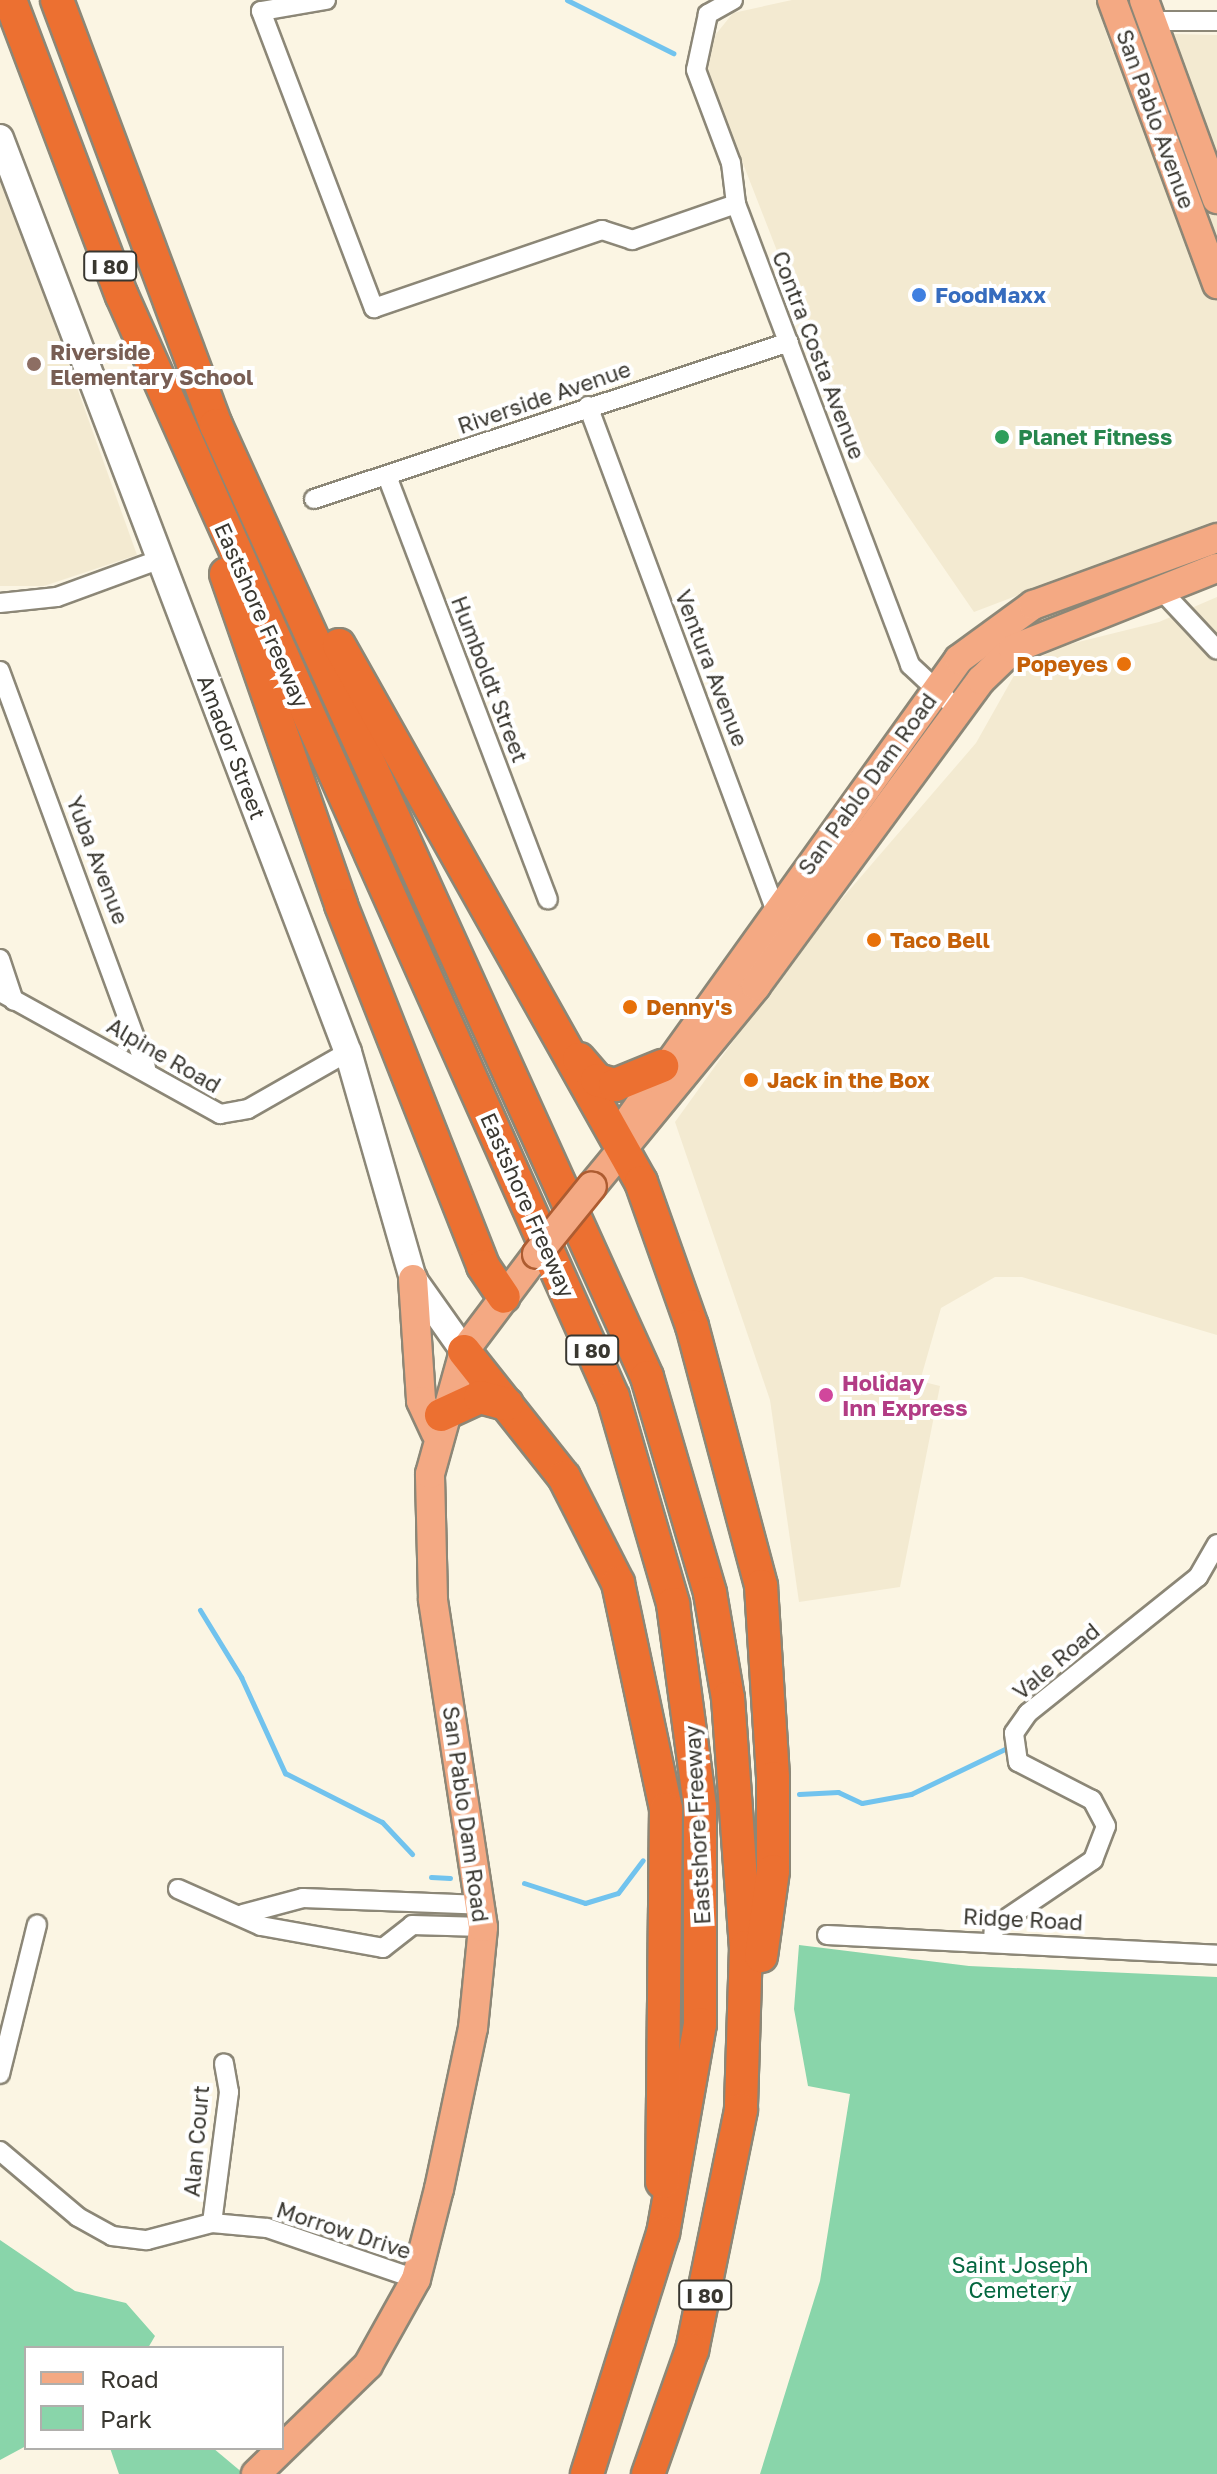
<!DOCTYPE html>
<style>
body{margin:0}
#map{position:relative;width:1217px;height:2474px;overflow:hidden;background:#fbf5e3;font-family:"Golos Text",sans-serif}
div>[style]{position:absolute}
.built>*{inset:0;background:#f3ead1}
.green>*{inset:0;background:#89d5aa}
.stream>*{height:5px;margin:-2.5px;padding:0 2.5px;transform-origin:2.5px;border-radius:2.5px;background:#71c3ee}
.roads{filter:drop-shadow(2px 0 #8c8777) drop-shadow(-2px 0 #8c8777) drop-shadow(0 2px #8c8777) drop-shadow(0 -2px #8c8777)}
.street>*{height:18px;margin:-9px;padding:0 9px;transform-origin:9px;border-radius:9px;background:#fff}
.secondary>*{height:26px;margin:-13px;padding:0 13px;transform-origin:13px;border-radius:13px;background:#fff}
.primary>*{height:28px;margin:-14px;padding:0 14px;transform-origin:14px;border-radius:14px;background:#f4a983}
.highway>*{height:32px;margin:-16px;padding:0 16px;transform-origin:16px;border-radius:16px;background:#ec7031}
.bridges{filter:drop-shadow(2px 0 #ad5c31) drop-shadow(-2px 0 #ad5c31) drop-shadow(0 2px #ad5c31) drop-shadow(0 -2px #ad5c31)}
.primary-bridge>*{height:28px;margin:-14px;padding:0 14px;transform-origin:14px;border-radius:14px;background:#f4a983}
.dots>*{width:22px;height:22px;translate:-50% -50%;box-sizing:border-box;border:4px solid #fff;border-radius:50%}
span{translate:-50% -50%;white-space:nowrap;text-align:center;line-height:1.15;-webkit-text-stroke:8px #fff;paint-order:stroke}
.shield-label span{padding:2px 6px;background:#fff;border:2px solid;border-radius:6px;-webkit-text-stroke-width:0}
.shield-label{font-size:20px;color:#393730;font-weight:700}
.street-label{font-size:22px;color:#393730}
.shop-label{font-size:22px;color:#366cbe;font-weight:700}
.left{translate:0 -50%;text-align:left}
.education-label{font-size:22px;color:#785e54;font-weight:700}
.leisure-label{font-size:22px;color:#27864d;font-weight:700}
.food-label{font-size:22px;color:#c56008;font-weight:700}
.right{translate:-100% -50%;text-align:right}
.hotel-label{font-size:22px;color:#b23c85;font-weight:700}
.park-label{font-size:22px;color:#056840}
.legend{position:absolute;left:24px;top:2346px;width:260px;height:104px;box-sizing:border-box;background:#fff;border:2px solid #b0afac;margin:0;padding:10px 14px;list-style:none;font-size:24px;color:#393730}
.legend li{display:flex;align-items:center;gap:16px;height:40px}
.legend b{width:40px;border:2px solid #b0afac}
</style>
<div id="map">
<div class="built">
<div style="clip-path:polygon(792px 0,1095px 0,1113px 53px,1173px 34px,1217px 35px,1217px 520px,974px 612px,844px 423px,707px 71px,712px 39px,733px 13px)"></div>
<div style="clip-path:polygon(0 173px,137px 555px,44px 586px,0 586px)"></div>
<div style="clip-path:polygon(1217px 597px,1217px 1335px,1022px 1277px,995px 1277px,941px 1308px,920px 1381px,940px 1386px,900px 1587px,799px 1602px,770px 1400px,675px 1122px,803px 944px,976px 743px,1016px 672px,1058px 647px,1159px 622px)"></div>
</div>
<div class="green">
<div style="clip-path:polygon(799px 1945px,969px 1966px,1217px 1977px,1217px 2474px,760px 2474px,820px 2281px,850px 2094px,808px 2086px,794px 2009px)"></div>
<div style="clip-path:polygon(0 2240px,75px 2291px,126px 2303px,155px 2336px,148px 2348px,26px 2348px,26px 2446px,0 2460px)"></div>
<div style="clip-path:polygon(110px 2448px,213px 2448px,244px 2474px,119px 2474px)"></div>
</div>
<div class="stream">
<div style="left:567px;top:0;width:119px;rotate:26.6deg"></div>
<div style="left:200px;top:1610px;width:79px;rotate:58.5deg"></div>
<div style="left:241px;top:1677px;width:106px;rotate:65.4deg"></div>
<div style="left:285px;top:1773px;width:109px;rotate:26.8deg"></div>
<div style="left:382px;top:1822px;width:44px;rotate:46.8deg"></div>
<div style="left:799px;top:1794px;width:39px;rotate:-3deg"></div>
<div style="left:838px;top:1792px;width:26px;rotate:25deg"></div>
<div style="left:862px;top:1803px;width:50px;rotate:-10.4deg"></div>
<div style="left:911px;top:1794px;width:104px;rotate:-25.6deg"></div>
<div style="left:431px;top:1877px;width:19px;rotate:3deg"></div>
<div style="left:524px;top:1883px;width:64px;rotate:18.2deg"></div>
<div style="left:585px;top:1903px;width:34px;rotate:-17deg"></div>
<div style="left:618px;top:1893px;width:41px;rotate:-52.9deg"></div>
</div>
<div class="roads">
<div class="street">
<div style="left:326px;top:0;width:66px;rotate:170.4deg"></div>
<div style="left:261px;top:11px;width:318px;rotate:69.2deg"></div>
<div style="left:374px;top:308px;width:241px;rotate:-18.9deg"></div>
<div style="left:602px;top:230px;width:32px;rotate:18deg"></div>
<div style="left:632px;top:240px;width:110px;rotate:-19.1deg"></div>
<div style="left:733px;top:0;width:29px;rotate:151deg"></div>
<div style="left:708px;top:14px;width:57px;rotate:102.1deg"></div>
<div style="left:696px;top:70px;width:99px;rotate:69.4deg"></div>
<div style="left:731px;top:163px;width:41px;rotate:83deg"></div>
<div style="left:736px;top:204px;width:493px;rotate:69.3deg"></div>
<div style="left:910px;top:665px;width:63px;rotate:43.1deg"></div>
<div style="left:1151px;top:21px;width:66px"></div>
<div style="left:588px;top:406px;width:545px;rotate:69.6deg"></div>
<div style="left:387px;top:476px;width:453px;rotate:69.2deg"></div>
<div style="left:314px;top:499px;width:500px;rotate:-18.29deg"></div>
<div style="left:1160px;top:589px;width:83px;rotate:46.9deg"></div>
<div style="left:0;top:603px;width:57px;rotate:-6deg"></div>
<div style="left:57px;top:597px;width:111px;rotate:-20.1deg"></div>
<div style="left:0;top:671px;width:423px;rotate:69.8deg"></div>
<div style="left:0;top:959px;width:44px;rotate:71.6deg"></div>
<div style="left:0;top:992px;width:252px;rotate:29deg"></div>
<div style="left:220px;top:1114px;width:28px;rotate:-10deg"></div>
<div style="left:248px;top:1109px;width:115px;rotate:-29.7deg"></div>
<div style="left:178px;top:1889px;width:91px;rotate:24deg"></div>
<div style="left:261px;top:1926px;width:124px;rotate:10.2deg"></div>
<div style="left:383px;top:1948px;width:37px;rotate:-38deg"></div>
<div style="left:412px;top:1925px;width:71px;rotate:1.6deg"></div>
<div style="left:243px;top:1914px;width:62px;rotate:-14.9deg"></div>
<div style="left:303px;top:1898px;width:179px;rotate:2.2deg"></div>
<div style="left:827px;top:1935px;width:391px;rotate:2.9deg"></div>
<div style="left:993px;top:1940px;width:13px;rotate:-86deg"></div>
<div style="left:994px;top:1927px;width:120px;rotate:-34.1deg"></div>
<div style="left:1093px;top:1860px;width:36px;rotate:-69deg"></div>
<div style="left:1106px;top:1826px;width:30px;rotate:-118deg"></div>
<div style="left:1092px;top:1800px;width:83px;rotate:-152.8deg"></div>
<div style="left:1018px;top:1762px;width:29px;rotate:-98deg"></div>
<div style="left:1014px;top:1733px;width:24px;rotate:-55deg"></div>
<div style="left:1028px;top:1713px;width:218px;rotate:-38.7deg"></div>
<div style="left:1198px;top:1577px;width:38px;rotate:-60deg"></div>
<div style="left:0;top:2074px;width:154px;rotate:-76.1deg"></div>
<div style="left:0;top:2151px;width:102px;rotate:40.2deg"></div>
<div style="left:78px;top:2217px;width:39px;rotate:29deg"></div>
<div style="left:112px;top:2236px;width:35px;rotate:7deg"></div>
<div style="left:147px;top:2240px;width:67px;rotate:-14.7deg"></div>
<div style="left:212px;top:2223px;width:55px;rotate:5.2deg"></div>
<div style="left:267px;top:2228px;width:157px;rotate:18.9deg"></div>
<div style="left:212px;top:2223px;width:132px;rotate:-82.6deg"></div>
<div style="left:229px;top:2092px;width:29px;rotate:-100deg"></div>
</div>
<div class="secondary">
<div style="left:0;top:138px;width:978px;rotate:69.16deg"></div>
<div style="left:348px;top:1052px;width:236px;rotate:74deg"></div>
<div style="left:413px;top:1279px;width:88px;rotate:54.7deg"></div>
</div>
<div class="primary">
<div style="left:1112px;top:0;width:303px;rotate:69.7deg"></div>
<div style="left:1144px;top:0;width:212px;rotate:69.9deg"></div>
<div style="left:626px;top:1124px;width:572px;rotate:-54.39deg"></div>
<div style="left:959px;top:659px;width:92px;rotate:-36.1deg"></div>
<div style="left:1033px;top:605px;width:196px;rotate:-20deg"></div>
<div style="left:592px;top:1186px;width:259px;rotate:-50.6deg"></div>
<div style="left:756px;top:986px;width:380px;rotate:-53.7deg"></div>
<div style="left:981px;top:680px;width:45px;rotate:-44.1deg"></div>
<div style="left:1013px;top:649px;width:219px;rotate:-21.7deg"></div>
<div style="left:413px;top:1279px;width:122px;rotate:86.2deg"></div>
<div style="left:421px;top:1401px;width:35px;rotate:65deg"></div>
<div style="left:256px;top:2474px;width:156px;rotate:-44.2deg"></div>
<div style="left:368px;top:2365px;width:98px;rotate:-60.8deg"></div>
<div style="left:416px;top:2279px;width:93px;rotate:-75.7deg"></div>
<div style="left:439px;top:2189px;width:165px;rotate:-78.1deg"></div>
<div style="left:473px;top:2028px;width:101px;rotate:-84.3deg"></div>
<div style="left:483px;top:1927px;width:332px;rotate:-98.7deg"></div>
<div style="left:433px;top:1599px;width:125px;rotate:-91.4deg"></div>
<div style="left:430px;top:1474px;width:128px;rotate:-74.5deg"></div>
<div style="left:464px;top:1351px;width:121px;rotate:-53deg"></div>
</div>
<div class="highway">
<div style="left:10px;top:0;width:316px;rotate:69.3deg"></div>
<div style="left:122px;top:296px;width:1206px;rotate:65.97deg"></div>
<div style="left:613px;top:1397px;width:216px;rotate:73.8deg"></div>
<div style="left:673px;top:1604px;width:205px;rotate:82.4deg"></div>
<div style="left:700px;top:1807px;width:217px;rotate:90deg"></div>
<div style="left:700px;top:2024px;width:212px;rotate:100deg"></div>
<div style="left:663px;top:2233px;width:253px;rotate:107.5deg"></div>
<div style="left:57px;top:0;width:454px;rotate:69.5deg"></div>
<div style="left:216px;top:425px;width:1045px;rotate:65.64deg"></div>
<div style="left:647px;top:1377px;width:225px;rotate:73.7deg"></div>
<div style="left:710px;top:1593px;width:107px;rotate:80.3deg"></div>
<div style="left:728px;top:1698px;width:250px;rotate:85.9deg"></div>
<div style="left:746px;top:1947px;width:163px;rotate:91.8deg"></div>
<div style="left:741px;top:2110px;width:245px;rotate:101.5deg"></div>
<div style="left:692px;top:2350px;width:132px;rotate:109.5deg"></div>
<div style="left:226px;top:574px;width:350px;rotate:70.8deg"></div>
<div style="left:341px;top:905px;width:388px;rotate:68.5deg"></div>
<div style="left:483px;top:1266px;width:37px;rotate:56deg"></div>
<div style="left:339px;top:645px;width:616px;rotate:60.65deg"></div>
<div style="left:641px;top:1182px;width:153px;rotate:70.5deg"></div>
<div style="left:692px;top:1326px;width:269px;rotate:75.1deg"></div>
<div style="left:761px;top:1586px;width:192px;rotate:86.4deg"></div>
<div style="left:773px;top:1778px;width:93px;rotate:90deg"></div>
<div style="left:773px;top:1871px;width:86px;rotate:98deg"></div>
<div style="left:579px;top:1059px;width:28px;rotate:49deg"></div>
<div style="left:597px;top:1080px;width:19px;rotate:16deg"></div>
<div style="left:615px;top:1085px;width:51px;rotate:-22deg"></div>
<div style="left:464px;top:1351px;width:161px;rotate:51.6deg"></div>
<div style="left:564px;top:1477px;width:119px;rotate:63deg"></div>
<div style="left:618px;top:1583px;width:231px;rotate:78deg"></div>
<div style="left:666px;top:1809px;width:373px;rotate:90.6deg"></div>
<div style="left:441px;top:1415px;width:43px;rotate:-24.8deg"></div>
<div style="left:480px;top:1397px;width:28px;rotate:15deg"></div>
</div>
</div>
<div class="bridges">
<div class="primary-bridge">
<div style="left:537px;top:1254px;width:87px;rotate:-51deg"></div>
</div>
</div>
<div class="dots">
<div style="left:919px;top:295px;background:#3f7fe0"></div>
<div style="left:34px;top:364px;background:#8d6e63"></div>
<div style="left:1002px;top:437px;background:#2e9e5b"></div>
<div style="left:1124px;top:664px;background:#e8710a"></div>
<div style="left:874px;top:940px;background:#e8710a"></div>
<div style="left:630px;top:1007px;background:#e8710a"></div>
<div style="left:751px;top:1080px;background:#e8710a"></div>
<div style="left:826px;top:1395px;background:#d1479c"></div>
</div>
<div class="shield-label">
<span style="left:110px;top:266px">I 80</span>
<span style="left:592px;top:1350px">I 80</span>
<span style="left:705px;top:2295px">I 80</span>
</div>
<div class="street-label">
<span style="left:1156px;top:119px;rotate:70deg">San Pablo Avenue</span>
<span style="left:819px;top:355px;rotate:69deg">Contra Costa Avenue</span>
<span style="left:544px;top:397px;rotate:-19deg">Riverside Avenue</span>
<span style="left:262px;top:615px;rotate:66deg">Eastshore Freeway</span>
<span style="left:712px;top:668px;rotate:69deg">Ventura Avenue</span>
<span style="left:490px;top:679px;rotate:69deg">Humboldt Street</span>
<span style="left:232px;top:747px;rotate:69deg">Amador Street</span>
<span style="left:867px;top:784px;rotate:-54deg">San Pablo Dam Road</span>
<span style="left:98px;top:860px;rotate:69deg">Yuba Avenue</span>
<span style="left:164px;top:1055px;rotate:30deg">Alpine Road</span>
<span style="left:528px;top:1205px;rotate:66deg">Eastshore Freeway</span>
<span style="left:1056px;top:1661px;rotate:-40deg">Vale Road</span>
<span style="left:466px;top:1814px;rotate:82deg">San Pablo Dam Road</span>
<span style="left:697px;top:1825px;rotate:-93deg">Eastshore Freeway</span>
<span style="left:1023px;top:1919px;rotate:3deg">Ridge Road</span>
<span style="left:196px;top:2141px;rotate:-85deg">Alan Court</span>
<span style="left:344px;top:2230px;rotate:18deg">Morrow Drive</span>
</div>
<div class="shop-label">
<span class="left" style="left:935px;top:295px">FoodMaxx</span>
</div>
<div class="education-label">
<span class="left" style="left:50px;top:364px">Riverside<br>Elementary School</span>
</div>
<div class="leisure-label">
<span class="left" style="left:1018px;top:437px">Planet Fitness</span>
</div>
<div class="food-label">
<span class="right" style="left:1108px;top:664px">Popeyes</span>
<span class="left" style="left:890px;top:940px">Taco Bell</span>
<span class="left" style="left:646px;top:1007px">Denny's</span>
<span class="left" style="left:767px;top:1080px">Jack in the Box</span>
</div>
<div class="hotel-label">
<span class="left" style="left:842px;top:1395px">Holiday<br>Inn Express</span>
</div>
<div class="park-label">
<span style="left:1020px;top:2277px">Saint Joseph<br>Cemetery</span>
</div>
<ul class="legend">
<li><b style="height:10px;background:#f4a983"></b>Road</li>
<li><b style="height:22px;background:#89d5aa"></b>Park</li>
</ul>
</div>
